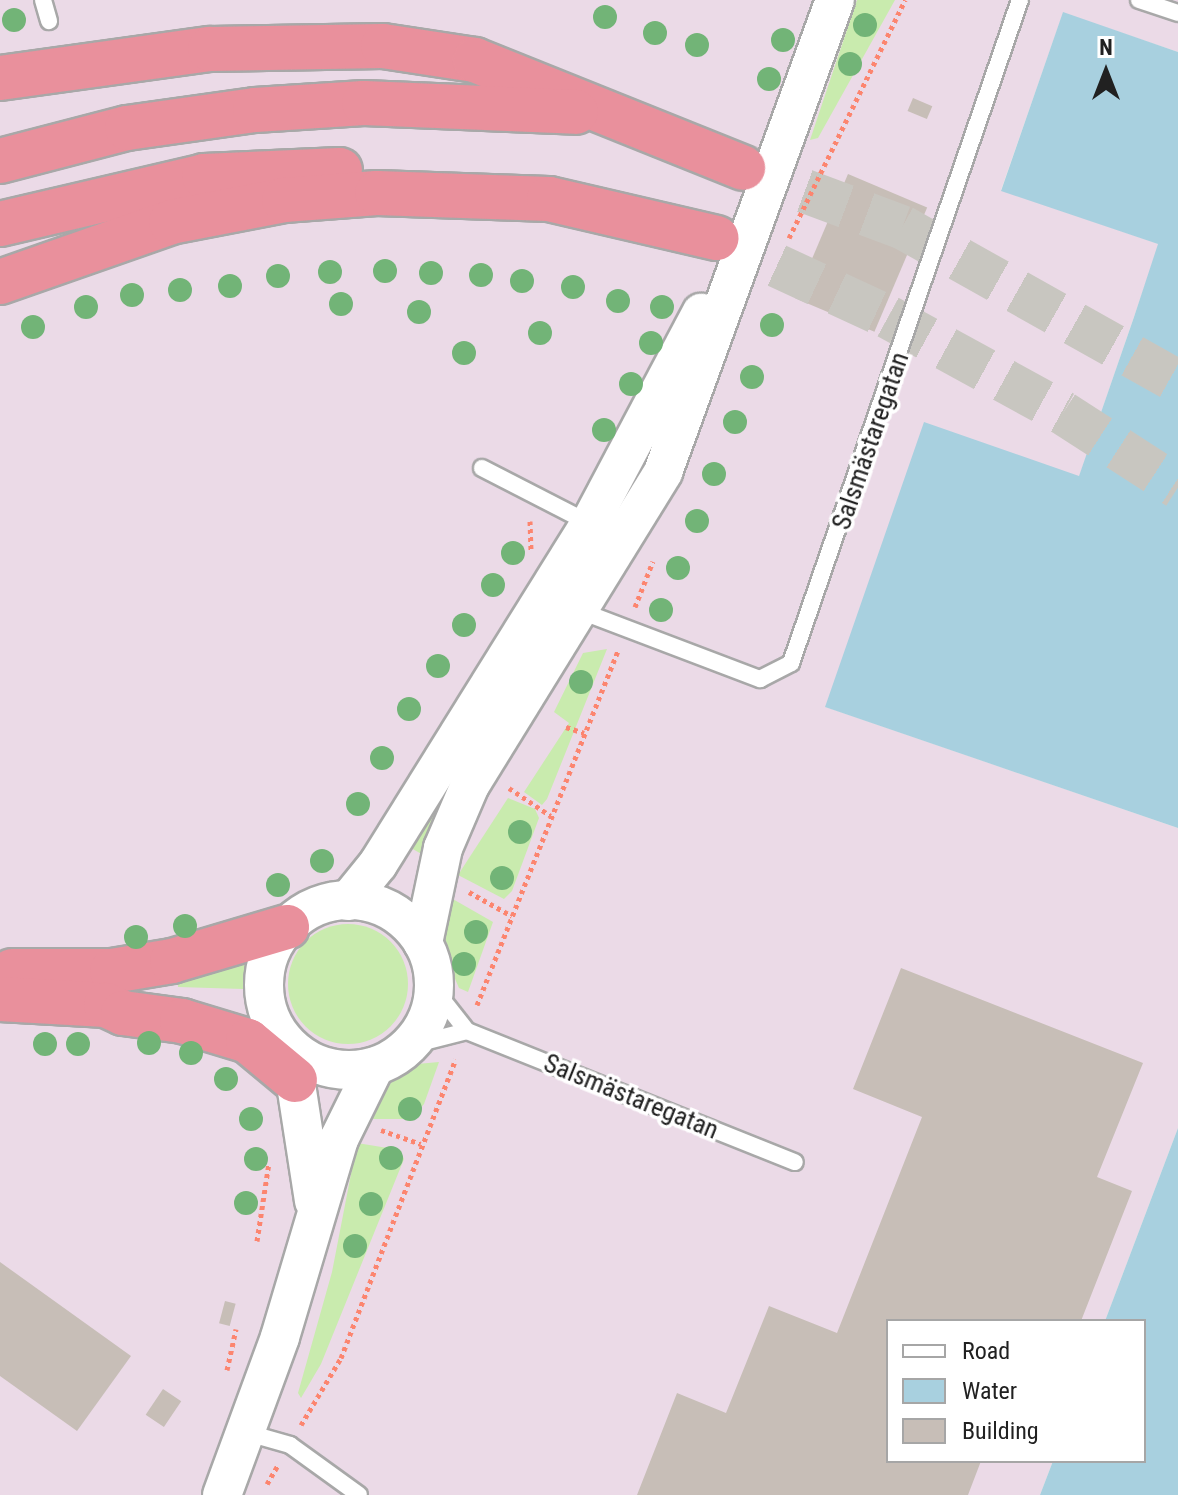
<!DOCTYPE html>
<meta charset="utf-8">
<style>
body{margin:0}
#map{position:relative;width:1178px;height:1495px;overflow:hidden;background:#f2efe8;font-family:"Roboto Condensed",sans-serif}
div>[style]{position:absolute}
.industrial>*{inset:0;background:#ebdae7}
.grass>*{inset:0;background:#c9ebae}
.round{border-radius:50%}
.water>*{inset:0;background:#a8d0df}
.building>*{inset:0;background:#c7beb7;transform-origin:0 0}
.motorway-tunnel>*{height:44px;margin-top:-22px;transform-origin:0;background:repeating-linear-gradient(90deg,#c8c6c0 0 44px,transparent 0 66px)}
.path>*{height:5px;margin-top:-2.5px;transform-origin:0;background:repeating-linear-gradient(90deg,#fc856f 0 4px,transparent 0 8px)}
.roads{filter:drop-shadow(2px 0 #a8a8a8) drop-shadow(-2px 0 #a8a8a8) drop-shadow(0 2px #a8a8a8) drop-shadow(0 -2px #a8a8a8)}
.service>*{height:16px;margin:-8px;padding:0 8px;transform-origin:8px;border-radius:8px;background:#fff}
.tertiary>*{height:38px;margin:-19px;padding:0 19px;transform-origin:19px;border-radius:19px;background:#fff}
.tertiary>.ring{margin:-19px;padding:0;box-sizing:content-box;background:none;border:38px solid #fff;border-radius:50%}
.motorway>*{height:44px;margin:-22px;padding:0 22px;transform-origin:22px;border-radius:22px;background:#e9909c}
.trees>*{width:24px;height:24px;margin:-12px;border-radius:50%;background:#72b477}
span{translate:-50% -50%;white-space:nowrap;text-align:center;line-height:1.15;-webkit-text-stroke:7px #fff;paint-order:stroke}
.street-label{font-size:26px;color:#212121}
.legend{position:absolute;left:886px;top:1319px;width:260px;height:144px;box-sizing:border-box;background:#fff;border:2px solid #a6a6a6;margin:0;padding:10px 14px;list-style:none;font-size:24px;color:#212121}
.legend li{display:flex;align-items:center;gap:16px;height:40px}
.legend b{width:40px;border:2px solid #a6a6a6}
.north{position:absolute;left:1066px;top:32px;width:80px;height:80px;-webkit-text-stroke:6px #fff;paint-order:stroke;rotate:0deg;font-size:22px;font-weight:700;line-height:32px;text-align:center;color:#212121}
.north::after{content:'';display:block;margin:auto;width:28px;height:36px;background:#212121;clip-path:polygon(50% 0,100% 100%,50% 72%,0 100%)}
</style>
<div id="map">
<div class="industrial">
<div style="clip-path:polygon(0 0,1178px 0,1178px 52px,1063px 13px,1001px 190px,1159px 244px,1079px 477px,826px 707px,1178px 828px,1178px 1128px,1105px 1321px,888px 1321px,888px 1461px,1053px 1461px,1040px 1495px,0 1495px)"></div>
</div>
<div class="grass">
<div style="clip-path:polygon(857px 0,895px 0,818px 138px,810px 140px)"></div>
<div style="clip-path:polygon(607px 649px,547px 799px,542px 805px,524px 792px,569px 723px,554px 712px,583px 653px)"></div>
<div style="clip-path:polygon(458px 767px,425px 856px,404px 844px)"></div>
<div style="clip-path:polygon(508px 798px,535px 809px,539px 818px,512px 891px,504px 899px,458px 875px)"></div>
<div style="clip-path:polygon(444px 894px,493px 922px,468px 992px,459px 988px,446px 958px,441px 925px)"></div>
<div class="round" style="left:288px;top:924px;width:120px;height:120px"></div>
<div style="clip-path:polygon(248px 954px,243px 989px,178px 987px,178px 974px)"></div>
<div style="clip-path:polygon(439px 1062px,424px 1104px,411px 1119px,369px 1119px,393px 1079px,417px 1064px)"></div>
<div style="clip-path:polygon(357px 1143px,400px 1150px,404px 1159px,321px 1364px,301px 1398px,298px 1393px,332px 1272px)"></div>
</div>
<div class="water">
<div style="clip-path:polygon(1063px 12px,1178px 52px,1178px 828px,825px 707px,924px 422px,1079px 476px,1134px 317px,1158px 244px,1001px 191px)"></div>
<div style="clip-path:polygon(1178px 1128px,1178px 1495px,1040px 1495px,1053px 1461px,1144px 1461px,1144px 1321px,1105px 1321px)"></div>
</div>
<div class="building">
<div style="left:913px;top:98px;width:21px;height:14px;rotate:23deg"></div>
<div style="left:848px;top:174px;width:86px;height:135px;rotate:23deg"></div>
<div style="clip-path:polygon(901px 968px,1143px 1063px,1097px 1177px,1132px 1191px,1081px 1321px,888px 1321px,888px 1461px,981px 1461px,968px 1495px,637px 1495px,677px 1393px,726px 1413px,769px 1306px,837px 1333px,922px 1117px,853px 1089px)"></div>
<div style="clip-path:polygon(0 1262px,131px 1356px,77px 1431px,0 1376px)"></div>
<div style="left:225px;top:1301px;width:11px;height:23px;rotate:15deg"></div>
<div style="left:163px;top:1389px;width:22px;height:31px;rotate:34deg"></div>
</div>
<div class="motorway-tunnel">
<div style="left:743px;top:168px;width:170px;rotate:20.4deg"></div>
<div style="left:902px;top:227px;width:317px;rotate:29.3deg"></div>
<div style="left:717px;top:238px;width:188px;rotate:24.8deg"></div>
<div style="left:888px;top:317px;width:200px;rotate:28.7deg"></div>
<div style="left:1063px;top:413px;width:137px;rotate:32.8deg"></div>
</div>
<div class="path">
<div style="left:789px;top:238px;width:265px;rotate:-64deg"></div>
<div style="left:530px;top:521px;width:29px;rotate:88deg"></div>
<div style="left:635px;top:607px;width:49px;rotate:-68.6deg"></div>
<div style="left:566px;top:727px;width:19px;rotate:18deg"></div>
<div style="left:509px;top:788px;width:50px;rotate:33.7deg"></div>
<div style="left:469px;top:892px;width:49px;rotate:29.2deg"></div>
<div style="left:477px;top:1005px;width:382px;rotate:-68.3deg"></div>
<div style="left:381px;top:1130px;width:42px;rotate:19.3deg"></div>
<div style="left:257px;top:1241px;width:79px;rotate:-81.3deg"></div>
<div style="left:227px;top:1370px;width:42px;rotate:-77.6deg"></div>
<div style="left:301px;top:1425px;width:78px;rotate:-59.2deg"></div>
<div style="left:341px;top:1358px;width:320px;rotate:-69deg"></div>
<div style="left:267px;top:1484px;width:22px;rotate:-60deg"></div>
</div>
<div class="roads">
<div class="service">
<div style="left:43px;top:0;width:22px;rotate:74deg"></div>
<div style="left:1139px;top:0;width:41px;rotate:18.4deg"></div>
<div style="left:482px;top:468px;width:123px;rotate:27.2deg"></div>
<div style="left:578px;top:610px;width:195px;rotate:20.8deg"></div>
<div style="left:760px;top:679px;width:35px;rotate:-27deg"></div>
<div style="left:791px;top:663px;width:701px;rotate:-70.95deg"></div>
<div style="left:434px;top:989px;width:53px;rotate:51.8deg"></div>
<div style="left:467px;top:1031px;width:353px;rotate:21.8deg"></div>
<div style="left:408px;top:1046px;width:61px;rotate:-14.3deg"></div>
<div style="left:248px;top:1433px;width:44px;rotate:15.9deg"></div>
<div style="left:290px;top:1445px;width:85px;rotate:35.9deg"></div>
</div>
<div class="tertiary">
<div class="ring" style="left:264px;top:900px;width:132px;height:132px"></div>
<div style="left:348px;top:901px;width:48px;rotate:-51deg"></div>
<div style="left:378px;top:864px;width:402px;rotate:-58.1deg"></div>
<div style="left:590px;top:523px;width:238px;rotate:-62.1deg"></div>
<div style="left:423px;top:943px;width:97px;rotate:-78.1deg"></div>
<div style="left:443px;top:848px;width:69px;rotate:-66.8deg"></div>
<div style="left:470px;top:785px;width:368px;rotate:-58.3deg"></div>
<div style="left:663px;top:472px;width:502px;rotate:-69.98deg"></div>
<div style="left:291px;top:1052px;width:151px;rotate:81.2deg"></div>
<div style="left:222px;top:1495px;width:168px;rotate:-69.8deg"></div>
<div style="left:280px;top:1337px;width:207px;rotate:-73.4deg"></div>
<div style="left:339px;top:1139px;width:81px;rotate:-63.7deg"></div>
</div>
<div class="motorway">
<div style="left:0;top:78px;width:212px;rotate:-7.9deg"></div>
<div style="left:210px;top:49px;width:173px;rotate:-1deg"></div>
<div style="left:383px;top:46px;width:93px;rotate:8.7deg"></div>
<div style="left:475px;top:60px;width:289px;rotate:21.9deg"></div>
<div style="left:0;top:161px;width:131px;rotate:-14.6deg"></div>
<div style="left:127px;top:128px;width:129px;rotate:-8deg"></div>
<div style="left:255px;top:110px;width:109px;rotate:-3.7deg"></div>
<div style="left:364px;top:103px;width:212px;rotate:2.4deg"></div>
<div style="left:0;top:224px;width:210px;rotate:-13.2deg"></div>
<div style="left:204px;top:176px;width:136px;rotate:-2.5deg"></div>
<div style="left:0;top:282px;width:181px;rotate:-19.3deg"></div>
<div style="left:171px;top:222px;width:115px;rotate:-11deg"></div>
<div style="left:284px;top:200px;width:93px;rotate:-4.3deg"></div>
<div style="left:377px;top:193px;width:172px;rotate:2deg"></div>
<div style="left:549px;top:199px;width:172px;rotate:13.1deg"></div>
<div style="left:12px;top:971px;width:100px"></div>
<div style="left:112px;top:971px;width:61px;rotate:-9.5deg"></div>
<div style="left:172px;top:961px;width:120px;rotate:-16.5deg"></div>
<div style="left:0;top:999px;width:106px;rotate:3.2deg"></div>
<div style="left:106px;top:1005px;width:19px;rotate:25deg"></div>
<div style="left:123px;top:1013px;width:60px;rotate:7.7deg"></div>
<div style="left:182px;top:1021px;width:69px;rotate:16.9deg"></div>
<div style="left:248px;top:1041px;width:61px;rotate:39.7deg"></div>
</div>
</div>
<div class="trees">
<div style="left:605px;top:17px"></div>
<div style="left:14px;top:20px"></div>
<div style="left:865px;top:25px"></div>
<div style="left:655px;top:33px"></div>
<div style="left:783px;top:40px"></div>
<div style="left:697px;top:45px"></div>
<div style="left:850px;top:64px"></div>
<div style="left:769px;top:79px"></div>
<div style="left:385px;top:271px"></div>
<div style="left:330px;top:272px"></div>
<div style="left:431px;top:273px"></div>
<div style="left:481px;top:275px"></div>
<div style="left:278px;top:276px"></div>
<div style="left:522px;top:281px"></div>
<div style="left:230px;top:286px"></div>
<div style="left:573px;top:287px"></div>
<div style="left:180px;top:290px"></div>
<div style="left:132px;top:295px"></div>
<div style="left:618px;top:301px"></div>
<div style="left:341px;top:304px"></div>
<div style="left:86px;top:307px"></div>
<div style="left:662px;top:307px"></div>
<div style="left:419px;top:312px"></div>
<div style="left:772px;top:325px"></div>
<div style="left:33px;top:327px"></div>
<div style="left:540px;top:333px"></div>
<div style="left:651px;top:343px"></div>
<div style="left:464px;top:353px"></div>
<div style="left:752px;top:377px"></div>
<div style="left:631px;top:384px"></div>
<div style="left:735px;top:422px"></div>
<div style="left:604px;top:430px"></div>
<div style="left:714px;top:474px"></div>
<div style="left:697px;top:521px"></div>
<div style="left:513px;top:553px"></div>
<div style="left:678px;top:568px"></div>
<div style="left:493px;top:585px"></div>
<div style="left:661px;top:610px"></div>
<div style="left:464px;top:625px"></div>
<div style="left:438px;top:666px"></div>
<div style="left:581px;top:682px"></div>
<div style="left:409px;top:709px"></div>
<div style="left:382px;top:758px"></div>
<div style="left:358px;top:804px"></div>
<div style="left:520px;top:832px"></div>
<div style="left:322px;top:861px"></div>
<div style="left:502px;top:878px"></div>
<div style="left:278px;top:885px"></div>
<div style="left:185px;top:926px"></div>
<div style="left:476px;top:932px"></div>
<div style="left:136px;top:937px"></div>
<div style="left:464px;top:964px"></div>
<div style="left:149px;top:1043px"></div>
<div style="left:45px;top:1044px"></div>
<div style="left:78px;top:1044px"></div>
<div style="left:191px;top:1053px"></div>
<div style="left:226px;top:1079px"></div>
<div style="left:410px;top:1109px"></div>
<div style="left:251px;top:1119px"></div>
<div style="left:391px;top:1158px"></div>
<div style="left:256px;top:1159px"></div>
<div style="left:246px;top:1203px"></div>
<div style="left:371px;top:1204px"></div>
<div style="left:355px;top:1246px"></div>
</div>
<div class="street-label">
<span style="left:871px;top:441px;rotate:-71deg">Salsmästaregatan</span>
<span style="left:631px;top:1097px;rotate:22deg">Salsmästaregatan</span>
</div>
<ul class="legend">
<li><b style="height:10px;background:#fff"></b>Road</li>
<li><b style="height:22px;background:#a8d0df"></b>Water</li>
<li><b style="height:22px;background:#c7beb7"></b>Building</li>
</ul>
<div class="north">N</div>
</div>
